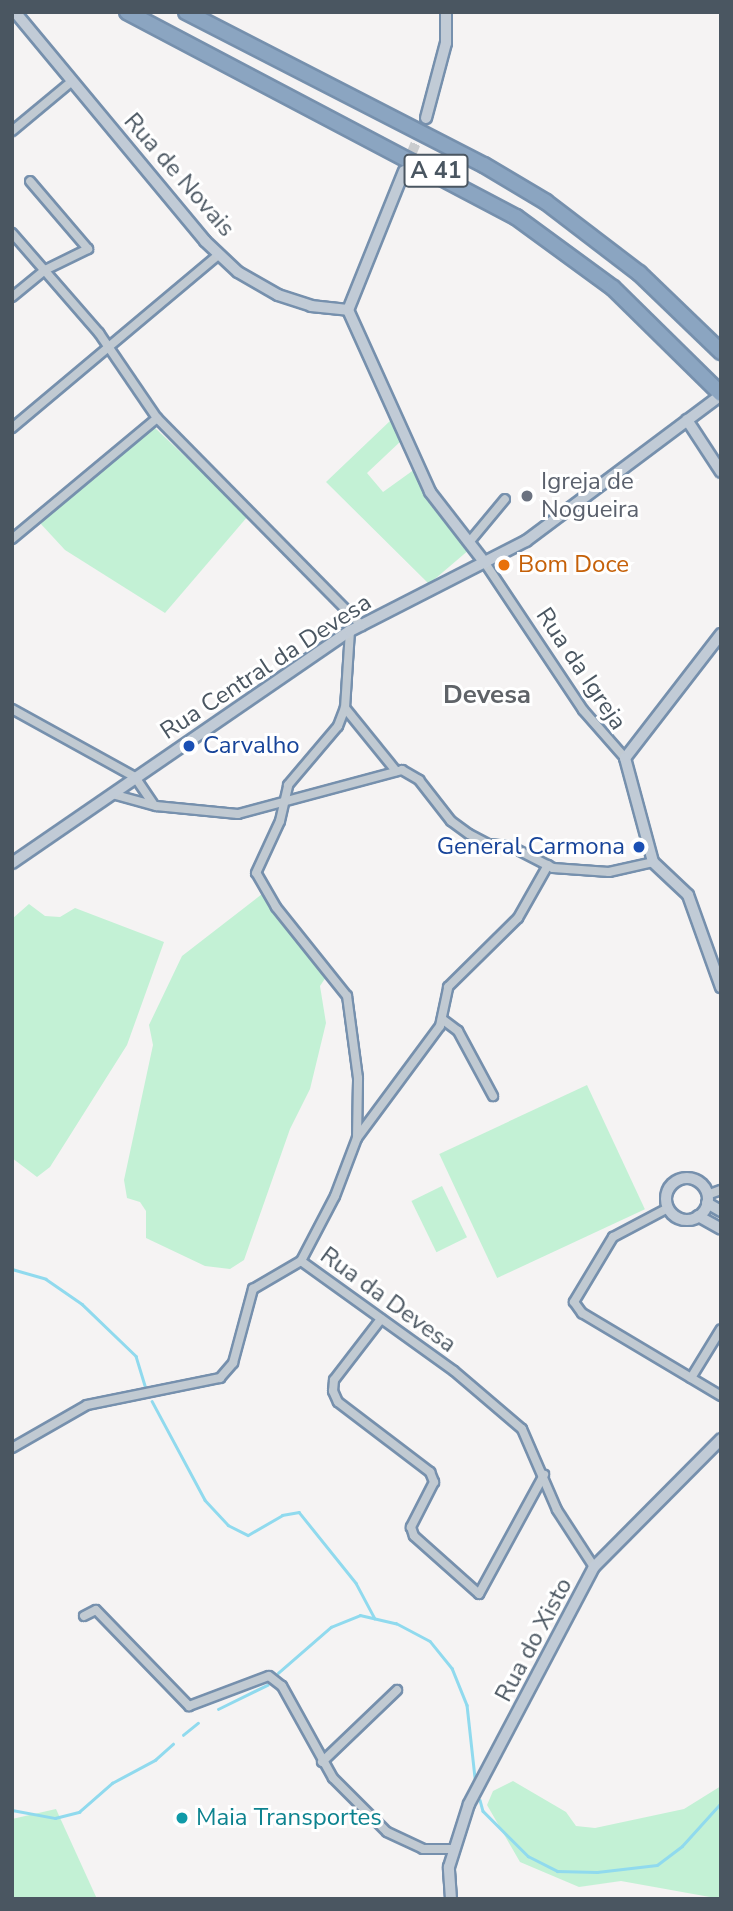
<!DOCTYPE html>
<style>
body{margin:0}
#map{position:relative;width:733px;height:1911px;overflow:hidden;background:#f5f3f3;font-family:"Nunito Sans",sans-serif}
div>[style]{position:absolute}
.green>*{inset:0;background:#c3f1d5;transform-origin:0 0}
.stream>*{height:2.5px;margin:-1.25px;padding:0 1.25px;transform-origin:1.25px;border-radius:1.25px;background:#90daee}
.secondary-tunnel>*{height:10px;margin-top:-5px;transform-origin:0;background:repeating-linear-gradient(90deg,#caccce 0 10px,transparent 0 15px)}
.roads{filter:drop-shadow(2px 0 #7690ad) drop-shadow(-2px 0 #7690ad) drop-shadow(0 2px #7690ad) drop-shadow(0 -2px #7690ad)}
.street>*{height:8px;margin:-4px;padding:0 4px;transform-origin:4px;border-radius:4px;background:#c1cad2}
.secondary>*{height:10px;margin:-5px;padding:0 5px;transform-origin:5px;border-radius:5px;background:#c1cbd6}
.secondary>.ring{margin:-5px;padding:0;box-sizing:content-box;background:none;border:10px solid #c1cbd6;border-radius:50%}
.highway>*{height:14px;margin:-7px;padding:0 7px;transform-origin:7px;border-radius:7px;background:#8ba5c1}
.dots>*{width:19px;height:19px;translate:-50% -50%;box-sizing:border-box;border:4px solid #fff;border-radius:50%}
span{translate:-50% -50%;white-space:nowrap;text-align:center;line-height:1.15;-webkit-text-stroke:6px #fff;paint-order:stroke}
.shield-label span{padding:2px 5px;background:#fff;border:2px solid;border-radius:5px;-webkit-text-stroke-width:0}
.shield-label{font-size:23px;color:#4a5661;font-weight:700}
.street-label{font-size:24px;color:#4a5661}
.worship-label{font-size:24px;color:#5b616d}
.left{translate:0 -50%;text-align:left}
.food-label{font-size:24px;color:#c56008}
.transit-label{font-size:24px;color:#164399}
.right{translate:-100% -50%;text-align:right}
.culture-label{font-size:24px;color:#0d838f}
.neighbourhood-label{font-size:26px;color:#5f6368;font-weight:700}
.frame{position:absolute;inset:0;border:14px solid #4a5661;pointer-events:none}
</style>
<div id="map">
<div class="green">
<div style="clip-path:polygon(391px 420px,402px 440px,367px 473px,383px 492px,415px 469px,470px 549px,429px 584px,326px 482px)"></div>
<div style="clip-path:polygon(154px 427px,248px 516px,165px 613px,65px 550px,40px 523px)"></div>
<div style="clip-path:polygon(262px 894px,326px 977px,320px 986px,326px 1023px,310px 1089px,290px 1129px,244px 1260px,230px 1269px,205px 1266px,146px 1238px,146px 1211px,140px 1202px,127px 1198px,124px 1180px,153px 1045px,149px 1025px,182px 956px)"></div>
<div style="clip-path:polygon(29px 904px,45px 916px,60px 917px,75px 908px,164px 942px,127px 1045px,50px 1167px,37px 1177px,12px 1158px,12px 919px)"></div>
<div style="left:587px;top:1085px;width:137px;height:163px;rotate:65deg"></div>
<div style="left:442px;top:1186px;width:57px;height:34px;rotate:64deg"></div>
<div style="clip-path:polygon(513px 1781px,566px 1812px,576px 1826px,595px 1828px,684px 1809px,721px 1786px,721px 1899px,621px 1881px,579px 1887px,520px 1862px,487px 1805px,493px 1791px)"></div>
<div style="clip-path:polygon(56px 1809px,97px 1899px,12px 1899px,12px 1819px)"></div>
</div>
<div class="stream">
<div style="left:12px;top:1269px;width:35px;rotate:16deg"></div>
<div style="left:46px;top:1279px;width:44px;rotate:34.8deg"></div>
<div style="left:82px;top:1304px;width:75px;rotate:43.9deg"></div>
<div style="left:136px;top:1356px;width:31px;rotate:73deg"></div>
<div style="left:152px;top:1401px;width:112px;rotate:61.8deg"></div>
<div style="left:205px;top:1500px;width:34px;rotate:47deg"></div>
<div style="left:228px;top:1525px;width:22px;rotate:27deg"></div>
<div style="left:248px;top:1535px;width:39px;rotate:-30deg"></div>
<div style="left:282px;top:1515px;width:17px;rotate:-10deg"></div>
<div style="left:299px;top:1512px;width:91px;rotate:51.2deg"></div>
<div style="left:356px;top:1583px;width:40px;rotate:62deg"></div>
<div style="left:278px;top:1673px;width:70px;rotate:-41deg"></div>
<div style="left:331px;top:1627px;width:31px;rotate:-22deg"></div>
<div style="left:360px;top:1615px;width:37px;rotate:13deg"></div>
<div style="left:396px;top:1623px;width:38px;rotate:28deg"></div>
<div style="left:430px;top:1641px;width:35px;rotate:51deg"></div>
<div style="left:452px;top:1668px;width:40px;rotate:68deg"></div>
<div style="left:467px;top:1705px;width:73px;rotate:83.7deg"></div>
<div style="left:218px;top:1709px;width:55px;rotate:-26.1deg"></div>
<div style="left:183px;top:1735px;width:19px;rotate:-39deg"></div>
<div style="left:480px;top:1800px;width:11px;rotate:75deg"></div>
<div style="left:483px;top:1811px;width:64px;rotate:45deg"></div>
<div style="left:528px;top:1856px;width:33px;rotate:27deg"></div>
<div style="left:557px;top:1871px;width:40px;rotate:1.4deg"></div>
<div style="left:597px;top:1872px;width:60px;rotate:-6.7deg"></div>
<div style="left:657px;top:1865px;width:31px;rotate:-37deg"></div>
<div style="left:682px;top:1846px;width:58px;rotate:-47.8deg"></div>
<div style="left:12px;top:1810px;width:44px;rotate:10.5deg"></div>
<div style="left:55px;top:1818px;width:25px;rotate:-14deg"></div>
<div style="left:79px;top:1812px;width:44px;rotate:-41.3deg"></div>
<div style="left:112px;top:1783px;width:49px;rotate:-28.1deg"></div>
<div style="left:155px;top:1760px;width:24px;rotate:-42deg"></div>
</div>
<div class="secondary-tunnel">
<div style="left:406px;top:167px;width:53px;rotate:-67.8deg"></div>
</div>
<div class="roads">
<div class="street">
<div style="left:12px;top:131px;width:77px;rotate:-39.7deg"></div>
<div style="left:12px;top:233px;width:133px;rotate:49deg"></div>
<div style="left:99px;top:333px;width:103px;rotate:55.7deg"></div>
<div style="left:157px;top:418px;width:292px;rotate:45.4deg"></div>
<div style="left:12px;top:297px;width:43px;rotate:-39.3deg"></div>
<div style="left:45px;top:270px;width:48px;rotate:-26deg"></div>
<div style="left:88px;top:249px;width:89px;rotate:-130.5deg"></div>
<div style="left:12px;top:428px;width:270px;rotate:-40deg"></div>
<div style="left:12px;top:539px;width:189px;rotate:-39.8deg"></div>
<div style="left:471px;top:540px;width:53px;rotate:-50.3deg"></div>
<div style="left:485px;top:563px;width:177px;rotate:56.3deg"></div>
<div style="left:583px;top:710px;width:64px;rotate:48.8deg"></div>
<div style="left:345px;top:708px;width:81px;rotate:51deg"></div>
<div style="left:12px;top:709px;width:141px;rotate:28.9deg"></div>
<div style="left:135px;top:777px;width:32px;rotate:56deg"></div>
<div style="left:112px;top:794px;width:46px;rotate:15.3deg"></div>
<div style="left:156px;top:806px;width:82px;rotate:5.6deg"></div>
<div style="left:238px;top:814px;width:170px;rotate:-15deg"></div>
<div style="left:402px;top:770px;width:20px;rotate:30deg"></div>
<div style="left:419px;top:780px;width:52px;rotate:52deg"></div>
<div style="left:451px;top:821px;width:22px;rotate:36deg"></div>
<div style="left:469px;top:834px;width:21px;rotate:28deg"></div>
<div style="left:488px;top:844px;width:22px;rotate:5deg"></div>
<div style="left:510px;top:846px;width:48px;rotate:27.1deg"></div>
<div style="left:553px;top:868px;width:56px;rotate:4.1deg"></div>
<div style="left:609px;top:872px;width:45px;rotate:-12.8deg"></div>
<div style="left:442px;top:1019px;width:20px;rotate:37deg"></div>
<div style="left:458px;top:1031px;width:74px;rotate:61.7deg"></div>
<div style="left:357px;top:1138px;width:139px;rotate:-53.5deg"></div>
<div style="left:440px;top:1026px;width:40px;rotate:-78deg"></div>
<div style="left:448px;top:987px;width:98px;rotate:-44.6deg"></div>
<div style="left:518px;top:918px;width:61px;rotate:-60.5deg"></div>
<div style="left:707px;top:1195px;width:15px;rotate:-20deg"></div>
<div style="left:668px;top:1208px;width:62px;rotate:152.2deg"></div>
<div style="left:613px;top:1237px;width:76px;rotate:121deg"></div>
<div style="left:574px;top:1302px;width:14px;rotate:54deg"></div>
<div style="left:582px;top:1313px;width:162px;rotate:30.8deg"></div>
<div style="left:301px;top:1261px;width:73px;rotate:-62.4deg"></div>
<div style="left:335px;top:1196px;width:62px;rotate:-69.2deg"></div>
<div style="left:357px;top:1138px;width:60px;rotate:-89deg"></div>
<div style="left:358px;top:1078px;width:83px;rotate:-97.6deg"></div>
<div style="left:347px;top:996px;width:114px;rotate:-128.6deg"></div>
<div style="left:276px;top:907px;width:39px;rotate:-120deg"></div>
<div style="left:256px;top:873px;width:57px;rotate:-65.2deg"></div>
<div style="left:280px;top:821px;width:37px;rotate:-77deg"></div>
<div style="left:288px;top:785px;width:77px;rotate:-49.7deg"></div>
<div style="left:338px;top:726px;width:19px;rotate:-69deg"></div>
<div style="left:345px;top:708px;width:77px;rotate:-86.3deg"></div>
<div style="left:381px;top:1319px;width:77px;rotate:127.6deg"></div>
<div style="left:334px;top:1380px;width:11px;rotate:95deg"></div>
<div style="left:333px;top:1391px;width:12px;rotate:66deg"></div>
<div style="left:338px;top:1402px;width:116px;rotate:37.3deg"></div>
<div style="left:430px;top:1472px;width:11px;rotate:68deg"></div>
<div style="left:434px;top:1482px;width:51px;rotate:117.1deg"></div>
<div style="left:411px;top:1527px;width:9px;rotate:72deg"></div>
<div style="left:414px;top:1536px;width:87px;rotate:41.7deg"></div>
<div style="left:479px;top:1594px;width:136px;rotate:-61.4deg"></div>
<div style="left:691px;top:1378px;width:57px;rotate:-58.5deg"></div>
<div style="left:12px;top:1448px;width:86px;rotate:-29.8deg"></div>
<div style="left:87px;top:1405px;width:136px;rotate:-11.5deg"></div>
<div style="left:220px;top:1378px;width:20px;rotate:-49deg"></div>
<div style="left:233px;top:1363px;width:77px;rotate:-74.9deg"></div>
<div style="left:253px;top:1289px;width:56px;rotate:-30.3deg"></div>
<div style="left:301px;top:1261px;width:188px;rotate:35.7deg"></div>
<div style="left:454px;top:1371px;width:89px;rotate:40.5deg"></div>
<div style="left:522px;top:1429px;width:88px;rotate:66.6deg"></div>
<div style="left:557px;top:1510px;width:68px;rotate:57deg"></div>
<div style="left:84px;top:1616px;width:13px;rotate:-27deg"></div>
<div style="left:96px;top:1610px;width:134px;rotate:45.9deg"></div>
<div style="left:189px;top:1706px;width:85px;rotate:-20.6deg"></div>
<div style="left:269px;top:1676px;width:16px;rotate:38deg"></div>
<div style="left:282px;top:1686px;width:105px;rotate:61deg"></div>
<div style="left:333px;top:1778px;width:76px;rotate:45deg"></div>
<div style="left:387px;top:1832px;width:40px;rotate:25deg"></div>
<div style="left:423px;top:1849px;width:30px"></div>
<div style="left:322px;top:1762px;width:104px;rotate:-43.8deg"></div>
</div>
<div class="secondary">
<div style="left:15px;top:12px;width:298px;rotate:50.3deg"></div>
<div style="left:205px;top:241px;width:45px;rotate:43.2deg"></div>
<div style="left:238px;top:272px;width:46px;rotate:29.9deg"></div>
<div style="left:278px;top:295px;width:35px;rotate:18deg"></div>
<div style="left:311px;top:306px;width:37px;rotate:6deg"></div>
<div style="left:426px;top:118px;width:78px;rotate:-75.1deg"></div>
<div style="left:446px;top:43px;width:31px;rotate:-90deg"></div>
<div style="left:404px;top:171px;width:150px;rotate:111.9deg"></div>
<div style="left:348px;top:310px;width:200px;rotate:65.7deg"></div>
<div style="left:430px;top:492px;width:90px;rotate:52.2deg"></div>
<div style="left:687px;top:420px;width:62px;rotate:56.8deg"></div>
<div style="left:721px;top:634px;width:157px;rotate:127.7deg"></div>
<div style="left:625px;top:758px;width:108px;rotate:74.9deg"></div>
<div style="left:653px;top:862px;width:48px;rotate:43.3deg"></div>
<div style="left:688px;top:895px;width:98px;rotate:70.3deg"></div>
<div style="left:12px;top:863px;width:410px;rotate:-34.5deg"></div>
<div style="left:350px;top:631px;width:198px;rotate:-27.1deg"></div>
<div style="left:526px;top:541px;width:244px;rotate:-36.8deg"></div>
<div class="ring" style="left:666px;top:1178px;width:32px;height:32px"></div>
<div style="left:707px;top:1203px;width:16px;rotate:30deg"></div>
<div style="left:698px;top:1216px;width:26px;rotate:29deg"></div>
<div style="left:451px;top:1899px;width:32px;rotate:-94deg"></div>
<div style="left:449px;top:1867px;width:66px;rotate:-72.4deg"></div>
<div style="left:469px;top:1804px;width:268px;rotate:-62.2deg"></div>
<div style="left:594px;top:1567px;width:180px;rotate:-45.2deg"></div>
</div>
<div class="highway">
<div style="left:127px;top:12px;width:440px;rotate:27.8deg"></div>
<div style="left:516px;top:217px;width:120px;rotate:36.2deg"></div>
<div style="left:613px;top:288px;width:151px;rotate:44.5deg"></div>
<div style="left:186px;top:12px;width:335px;rotate:27.2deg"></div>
<div style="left:484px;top:165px;width:72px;rotate:30.8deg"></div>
<div style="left:546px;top:202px;width:117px;rotate:37.4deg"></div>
<div style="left:639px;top:273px;width:114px;rotate:43.9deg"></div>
</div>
</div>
<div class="dots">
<div style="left:527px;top:496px;background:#6b7280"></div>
<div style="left:504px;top:565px;background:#e8710a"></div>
<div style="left:189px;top:746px;background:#1a4fb4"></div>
<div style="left:639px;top:847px;background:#1a4fb4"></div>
<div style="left:182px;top:1818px;background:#0f9aa8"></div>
</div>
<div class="shield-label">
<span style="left:436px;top:171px">A 41</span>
</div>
<div class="street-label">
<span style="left:179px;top:175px;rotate:49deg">Rua de Novais</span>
<span style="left:266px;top:667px;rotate:-33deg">Rua Central da Devesa</span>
<span style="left:581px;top:669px;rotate:56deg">Rua da Igreja</span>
<span style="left:388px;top:1300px;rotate:36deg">Rua da Devesa</span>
<span style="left:534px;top:1640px;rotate:-62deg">Rua do Xisto</span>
</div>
<div class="worship-label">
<span class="left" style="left:541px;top:496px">Igreja de<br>Nogueira</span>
</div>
<div class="food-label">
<span class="left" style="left:518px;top:565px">Bom Doce</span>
</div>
<div class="transit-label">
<span class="left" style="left:203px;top:746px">Carvalho</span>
<span class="right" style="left:625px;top:847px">General Carmona</span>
</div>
<div class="culture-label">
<span class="left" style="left:196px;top:1818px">Maia Transportes</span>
</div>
<div class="neighbourhood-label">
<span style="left:487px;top:695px">Devesa</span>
</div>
<div class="frame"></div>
</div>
